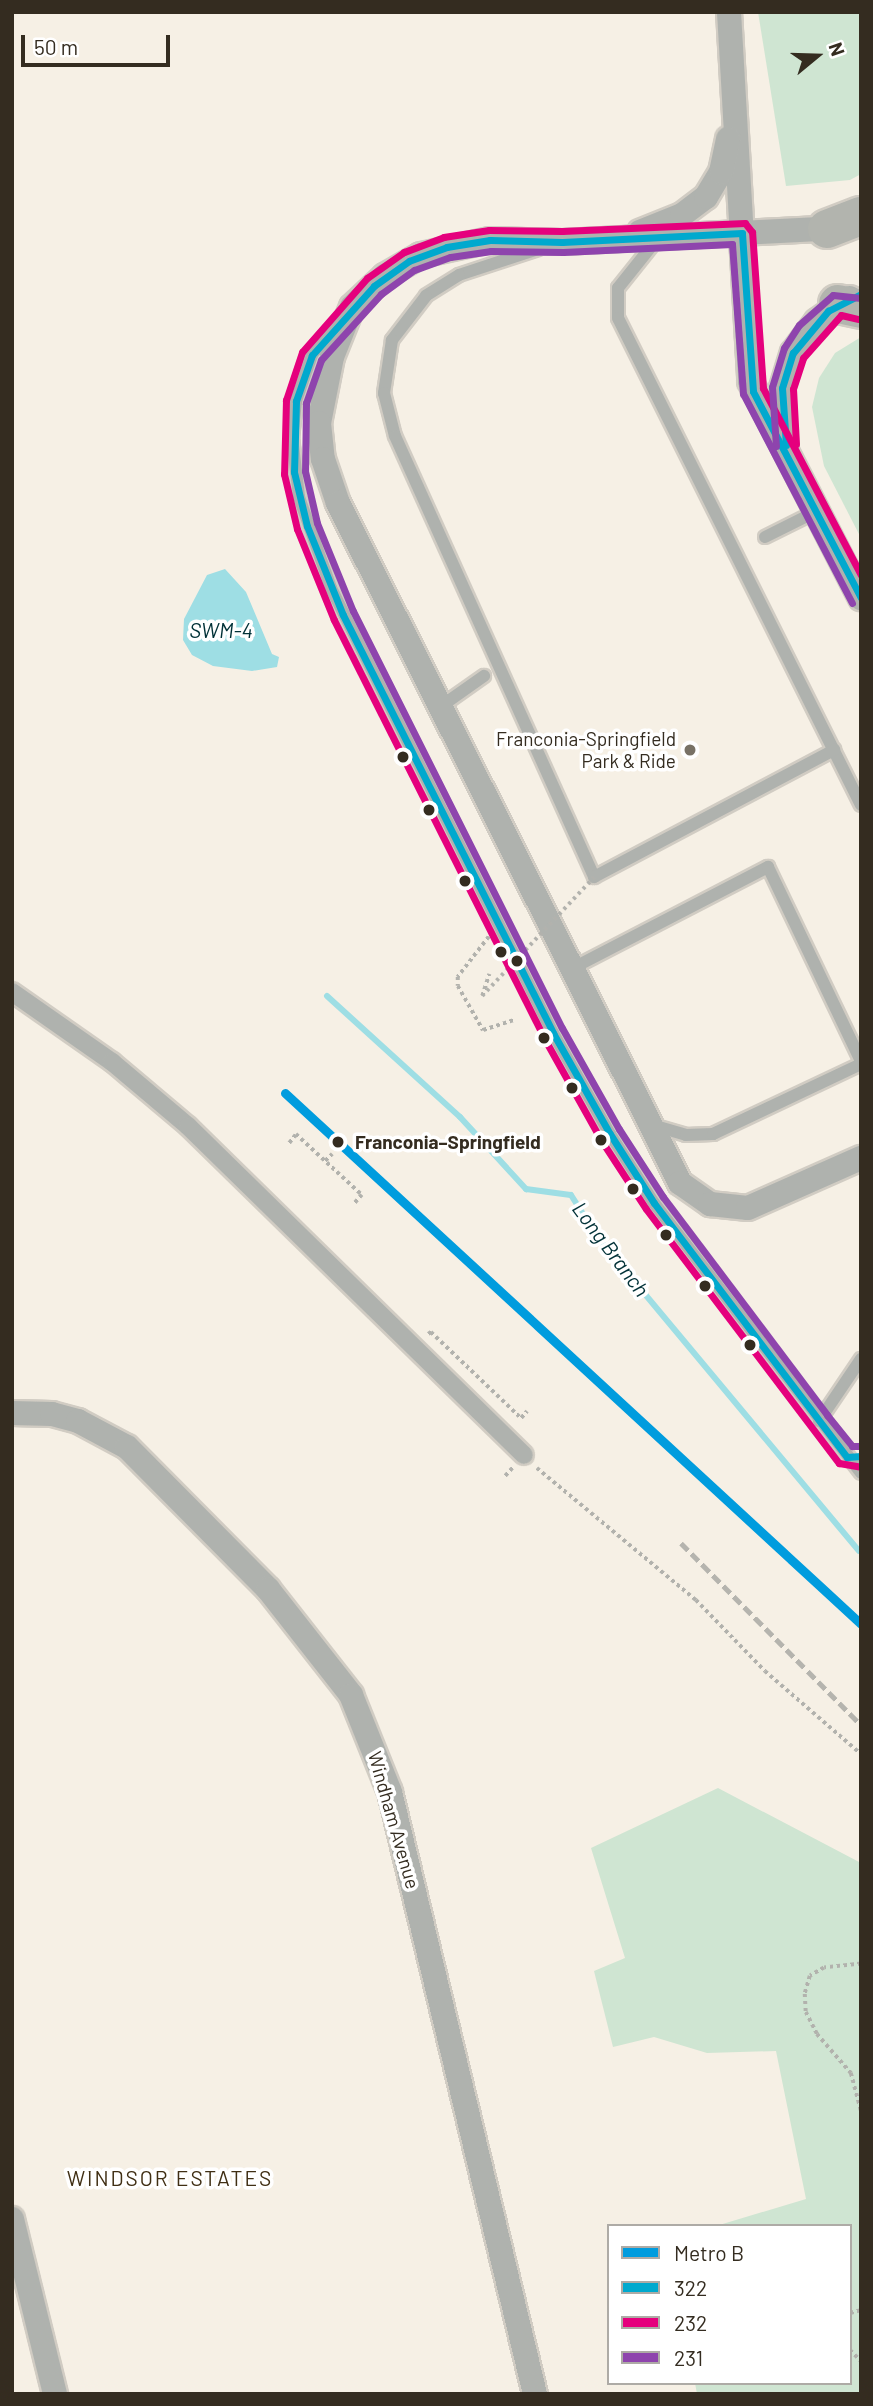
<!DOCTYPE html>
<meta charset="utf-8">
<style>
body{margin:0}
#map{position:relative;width:873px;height:2406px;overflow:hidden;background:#f6f0e5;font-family:Barlow,sans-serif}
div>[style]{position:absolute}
.green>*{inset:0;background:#cfe5d2}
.water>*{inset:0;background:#9edee4}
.stream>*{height:6px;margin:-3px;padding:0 3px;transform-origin:3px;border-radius:3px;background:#9edee4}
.path>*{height:3.5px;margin-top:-1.75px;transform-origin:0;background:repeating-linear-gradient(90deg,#b2b2ad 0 3.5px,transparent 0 7px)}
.roads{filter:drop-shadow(2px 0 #d1ccc3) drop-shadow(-2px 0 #d1ccc3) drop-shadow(0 2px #d1ccc3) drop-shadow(0 -2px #d1ccc3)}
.service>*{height:12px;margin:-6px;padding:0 6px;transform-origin:6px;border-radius:6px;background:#afb2ae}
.pedestrian>*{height:18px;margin:-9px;padding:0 9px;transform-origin:9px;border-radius:9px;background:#afb2ae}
.minor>*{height:24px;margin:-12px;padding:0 12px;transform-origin:12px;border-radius:12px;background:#afb2ae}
.primary>*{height:38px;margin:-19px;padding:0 19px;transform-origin:19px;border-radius:19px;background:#b2b4ae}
.rail>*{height:5px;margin-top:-2.5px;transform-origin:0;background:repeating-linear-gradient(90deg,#b5b4ae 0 10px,transparent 0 15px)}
.path-bridge>*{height:3.5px;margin-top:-1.75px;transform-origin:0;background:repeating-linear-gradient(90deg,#b2b2ad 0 3.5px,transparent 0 7px)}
.bus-1>*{height:7px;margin:-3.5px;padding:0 3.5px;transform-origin:3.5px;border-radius:3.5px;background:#00a9ce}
.bus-2>*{height:7px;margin:-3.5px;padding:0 3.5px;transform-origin:3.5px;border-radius:3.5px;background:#e5007d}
.bus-3>*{height:7px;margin:-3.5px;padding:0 3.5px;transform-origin:3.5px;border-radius:3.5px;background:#8e44ad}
.metro-1>*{height:9px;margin:-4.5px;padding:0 4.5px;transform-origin:4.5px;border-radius:4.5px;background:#009cde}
.dots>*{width:19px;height:19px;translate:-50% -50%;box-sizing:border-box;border:4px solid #fff;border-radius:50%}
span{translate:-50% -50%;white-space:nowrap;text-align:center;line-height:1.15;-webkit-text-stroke:7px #fff;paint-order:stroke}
.poi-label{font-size:19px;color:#342c20}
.right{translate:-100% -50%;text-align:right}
.stop-label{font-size:19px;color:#342c20;font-weight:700}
.left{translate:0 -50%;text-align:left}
.street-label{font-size:19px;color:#342c20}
.water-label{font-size:21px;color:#013137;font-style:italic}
.neighbourhood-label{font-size:21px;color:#402f14;letter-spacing:2px}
.frame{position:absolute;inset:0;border:14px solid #342c20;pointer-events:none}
.legend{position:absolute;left:607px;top:2224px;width:245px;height:161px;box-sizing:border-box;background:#fff;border:2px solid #aeaba6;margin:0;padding:9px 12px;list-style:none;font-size:21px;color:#342c20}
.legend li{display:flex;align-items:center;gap:14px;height:35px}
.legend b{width:35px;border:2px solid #aeaba6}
.north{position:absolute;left:782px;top:21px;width:70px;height:70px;-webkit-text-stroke:5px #fff;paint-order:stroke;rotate:71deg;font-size:19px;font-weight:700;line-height:28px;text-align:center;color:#342c20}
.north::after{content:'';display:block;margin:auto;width:24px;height:32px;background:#342c20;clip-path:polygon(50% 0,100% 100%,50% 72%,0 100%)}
.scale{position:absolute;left:21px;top:35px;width:149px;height:32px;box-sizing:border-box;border:4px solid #342c20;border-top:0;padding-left:9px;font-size:21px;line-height:24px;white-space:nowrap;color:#342c20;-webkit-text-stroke:5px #fff;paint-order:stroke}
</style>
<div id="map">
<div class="green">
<div style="clip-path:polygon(758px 12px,861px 12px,861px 174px,850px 180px,786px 186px)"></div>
<div style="clip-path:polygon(861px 337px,861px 538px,824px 466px,812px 407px,819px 378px,835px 353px)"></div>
<div style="clip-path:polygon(718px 1788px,861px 1863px,861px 2394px,697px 2394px,695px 2383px,850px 2383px,850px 2226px,716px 2226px,806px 2199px,776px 2051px,707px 2053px,654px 2037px,613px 2047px,594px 1971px,625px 1958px,591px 1848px)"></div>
</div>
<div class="water">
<div style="clip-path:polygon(225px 569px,246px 592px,272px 654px,279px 657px,277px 667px,252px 671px,213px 666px,192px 655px,183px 640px,184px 619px,207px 575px)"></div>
</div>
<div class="stream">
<div style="left:327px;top:996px;width:180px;rotate:42.3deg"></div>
<div style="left:460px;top:1117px;width:98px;rotate:47.5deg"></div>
<div style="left:526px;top:1189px;width:45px;rotate:7.6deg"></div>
<div style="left:571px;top:1195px;width:52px;rotate:57.5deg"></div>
<div style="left:599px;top:1239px;width:406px;rotate:50.2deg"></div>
</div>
<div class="path">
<div style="left:489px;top:937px;width:51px;rotate:127.8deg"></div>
<div style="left:458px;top:977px;width:9px;rotate:90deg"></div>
<div style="left:458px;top:986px;width:51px;rotate:60.4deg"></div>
<div style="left:483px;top:1030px;width:32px;rotate:-18deg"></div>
<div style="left:482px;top:996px;width:23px;rotate:-72deg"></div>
<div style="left:289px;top:1143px;width:11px;rotate:-52deg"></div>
<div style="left:296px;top:1134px;width:90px;rotate:42.7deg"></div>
<div style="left:362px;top:1195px;width:11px;rotate:131deg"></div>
<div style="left:325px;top:1161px;width:10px;rotate:-45deg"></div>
<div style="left:428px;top:1334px;width:4px;rotate:-34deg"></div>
<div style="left:431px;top:1332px;width:124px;rotate:43.7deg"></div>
<div style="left:521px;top:1418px;width:9px;rotate:-49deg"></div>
<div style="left:537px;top:1468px;width:207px;rotate:39.7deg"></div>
<div style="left:696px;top:1600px;width:99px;rotate:45.8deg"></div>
<div style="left:765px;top:1671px;width:127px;rotate:40.8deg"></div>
<div style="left:505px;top:1476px;width:12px;rotate:-48deg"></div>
<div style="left:861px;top:1964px;width:37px;rotate:174deg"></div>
<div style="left:824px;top:1968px;width:16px;rotate:150deg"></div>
<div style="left:810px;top:1976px;width:19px;rotate:106deg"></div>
<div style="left:805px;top:1994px;width:18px;rotate:87deg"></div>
<div style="left:806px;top:2012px;width:25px;rotate:63deg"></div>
<div style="left:817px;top:2034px;width:52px;rotate:48.9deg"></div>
<div style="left:851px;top:2073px;width:39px;rotate:75deg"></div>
<div style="left:850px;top:2313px;width:11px;rotate:-15deg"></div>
<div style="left:850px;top:2350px;width:16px;rotate:45deg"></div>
</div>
<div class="roads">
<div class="service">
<div style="left:658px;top:238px;width:64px;rotate:128.7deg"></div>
<div style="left:618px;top:288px;width:30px;rotate:90deg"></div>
<div style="left:618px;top:318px;width:544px;rotate:63.48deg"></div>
<div style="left:538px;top:249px;width:83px;rotate:161.8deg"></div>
<div style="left:459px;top:275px;width:39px;rotate:148deg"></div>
<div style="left:426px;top:296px;width:56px;rotate:127.7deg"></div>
<div style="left:392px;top:340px;width:54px;rotate:98.6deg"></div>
<div style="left:384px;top:393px;width:44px;rotate:75.7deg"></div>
<div style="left:395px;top:436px;width:484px;rotate:65.7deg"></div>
<div style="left:594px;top:877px;width:272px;rotate:-27.9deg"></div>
<div style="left:336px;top:326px;width:38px;rotate:130deg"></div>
<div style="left:312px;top:355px;width:49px;rotate:109.2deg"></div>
<div style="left:296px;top:401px;width:36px;rotate:96deg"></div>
<div style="left:292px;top:437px;width:60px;rotate:83.3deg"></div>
<div style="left:299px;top:497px;width:96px;rotate:70.6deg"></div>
<div style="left:331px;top:588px;width:497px;rotate:63.5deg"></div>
<div style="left:553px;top:1033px;width:116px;rotate:60.6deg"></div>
<div style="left:610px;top:1134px;width:82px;rotate:57.5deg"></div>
<div style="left:654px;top:1203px;width:340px;rotate:52.5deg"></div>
<div style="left:765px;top:537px;width:58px;rotate:-26.6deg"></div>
<div style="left:440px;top:707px;width:54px;rotate:-35.2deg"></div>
<div style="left:571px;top:969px;width:222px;rotate:-27.4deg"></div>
<div style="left:768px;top:867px;width:215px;rotate:64.4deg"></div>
<div style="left:652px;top:1125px;width:35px;rotate:16deg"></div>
<div style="left:686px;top:1135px;width:27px;rotate:-2deg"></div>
<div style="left:713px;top:1134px;width:164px;rotate:-25.3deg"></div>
<div style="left:819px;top:1421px;width:75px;rotate:-55.9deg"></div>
</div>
<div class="pedestrian">
<div style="left:12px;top:992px;width:122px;rotate:35deg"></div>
<div style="left:112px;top:1062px;width:99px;rotate:40.1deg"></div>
<div style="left:188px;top:1126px;width:470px;rotate:44.4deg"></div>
</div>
<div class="minor">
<div style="left:729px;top:12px;width:370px;rotate:86.7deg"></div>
<div style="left:750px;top:381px;width:244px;rotate:62.9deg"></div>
<div style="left:839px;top:228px;width:277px;rotate:177.1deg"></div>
<div style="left:562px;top:242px;width:72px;rotate:-178.4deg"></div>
<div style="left:490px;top:240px;width:71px;rotate:167.7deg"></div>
<div style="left:421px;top:255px;width:42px;rotate:149.7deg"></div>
<div style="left:385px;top:276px;width:45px;rotate:136.8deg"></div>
<div style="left:352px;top:307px;width:54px;rotate:111.8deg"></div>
<div style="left:332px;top:357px;width:67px;rotate:101.1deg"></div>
<div style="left:319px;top:423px;width:36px;rotate:84deg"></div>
<div style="left:323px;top:459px;width:46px;rotate:71.2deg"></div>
<div style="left:338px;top:503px;width:761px;rotate:63.3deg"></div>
<div style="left:680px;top:1183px;width:37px;rotate:35deg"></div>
<div style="left:710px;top:1204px;width:38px;rotate:6deg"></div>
<div style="left:748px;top:1208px;width:124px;rotate:-23.9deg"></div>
<div style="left:640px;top:232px;width:45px;rotate:-22deg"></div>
<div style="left:682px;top:215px;width:30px;rotate:-37deg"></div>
<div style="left:706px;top:197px;width:29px;rotate:-59deg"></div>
<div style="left:721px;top:172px;width:34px;rotate:-78deg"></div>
<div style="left:785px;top:441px;width:53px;rotate:-93.2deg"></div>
<div style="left:782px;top:388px;width:37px;rotate:-73deg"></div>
<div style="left:793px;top:353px;width:40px;rotate:-53deg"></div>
<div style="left:817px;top:321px;width:40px;rotate:-34.9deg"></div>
<div style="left:12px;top:1413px;width:40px;rotate:1.4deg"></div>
<div style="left:52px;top:1414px;width:27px;rotate:15deg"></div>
<div style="left:78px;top:1421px;width:55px;rotate:28deg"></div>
<div style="left:127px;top:1447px;width:200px;rotate:45.2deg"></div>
<div style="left:268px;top:1589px;width:135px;rotate:51.9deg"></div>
<div style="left:351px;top:1695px;width:105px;rotate:68.1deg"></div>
<div style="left:390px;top:1792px;width:619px;rotate:76.46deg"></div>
<div style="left:12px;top:2219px;width:180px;rotate:76.2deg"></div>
</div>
<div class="primary">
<div style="left:827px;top:229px;width:36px;rotate:-21deg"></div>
<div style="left:838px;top:304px;width:24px;rotate:12deg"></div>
</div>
</div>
<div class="rail">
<div style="left:681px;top:1543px;width:256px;rotate:45.3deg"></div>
</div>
<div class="path-bridge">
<div style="left:482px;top:996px;width:163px;rotate:-46.7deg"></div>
</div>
<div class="bus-1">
<div style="left:786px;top:445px;width:57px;rotate:-94deg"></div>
<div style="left:782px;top:388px;width:37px;rotate:-73deg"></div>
<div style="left:793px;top:353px;width:55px;rotate:-50.2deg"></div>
<div style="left:828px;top:311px;width:37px;rotate:-27deg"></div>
<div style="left:861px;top:598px;width:233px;rotate:-117.6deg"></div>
<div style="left:753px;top:391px;width:158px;rotate:-94deg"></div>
<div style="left:742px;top:233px;width:180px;rotate:177.1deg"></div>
<div style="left:562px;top:242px;width:72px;rotate:-178.4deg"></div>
<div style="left:490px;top:240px;width:44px;rotate:170.8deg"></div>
<div style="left:447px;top:247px;width:40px;rotate:159.8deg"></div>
<div style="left:409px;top:261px;width:43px;rotate:144.5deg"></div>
<div style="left:374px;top:286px;width:93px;rotate:131.9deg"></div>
<div style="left:312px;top:355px;width:49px;rotate:109.2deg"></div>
<div style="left:296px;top:401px;width:71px;rotate:91.6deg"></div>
<div style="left:294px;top:472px;width:56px;rotate:76.5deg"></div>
<div style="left:307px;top:526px;width:96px;rotate:68deg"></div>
<div style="left:343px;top:615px;width:468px;rotate:63.3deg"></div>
<div style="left:553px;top:1033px;width:116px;rotate:60.6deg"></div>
<div style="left:610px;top:1134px;width:82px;rotate:57.5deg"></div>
<div style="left:654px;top:1203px;width:319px;rotate:52.8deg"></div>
<div style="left:847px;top:1457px;width:14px;rotate:-4deg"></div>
</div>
<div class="bus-2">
<div style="left:796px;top:444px;width:55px;rotate:-93.1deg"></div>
<div style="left:793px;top:389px;width:33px;rotate:-72deg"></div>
<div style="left:803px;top:358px;width:57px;rotate:-48.5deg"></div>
<div style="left:841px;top:315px;width:18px;rotate:13deg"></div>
<div style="left:861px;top:575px;width:211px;rotate:-117.7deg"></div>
<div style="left:763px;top:388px;width:156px;rotate:-94deg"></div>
<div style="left:752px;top:232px;width:11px;rotate:-128deg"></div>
<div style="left:745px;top:223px;width:183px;rotate:177.5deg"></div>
<div style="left:562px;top:231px;width:73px;rotate:-179.2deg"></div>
<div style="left:489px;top:230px;width:46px;rotate:171.2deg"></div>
<div style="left:444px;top:237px;width:43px;rotate:159.4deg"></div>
<div style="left:404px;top:252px;width:45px;rotate:144.9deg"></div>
<div style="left:367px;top:278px;width:98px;rotate:131.3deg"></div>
<div style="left:302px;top:352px;width:51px;rotate:108.4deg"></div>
<div style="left:286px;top:400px;width:74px;rotate:91.5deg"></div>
<div style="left:284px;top:474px;width:57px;rotate:76.7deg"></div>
<div style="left:297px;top:529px;width:98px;rotate:67.9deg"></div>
<div style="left:334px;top:620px;width:468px;rotate:63.3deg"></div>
<div style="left:544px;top:1038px;width:117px;rotate:60.8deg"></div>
<div style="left:601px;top:1140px;width:82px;rotate:56.9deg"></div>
<div style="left:646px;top:1209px;width:319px;rotate:52.8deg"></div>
<div style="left:839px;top:1463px;width:22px;rotate:10deg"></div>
</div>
<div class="bus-3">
<div style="left:776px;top:446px;width:59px;rotate:-93.9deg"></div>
<div style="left:772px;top:387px;width:41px;rotate:-72.9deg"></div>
<div style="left:784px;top:348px;width:27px;rotate:-57deg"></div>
<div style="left:799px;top:325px;width:45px;rotate:-41.4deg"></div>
<div style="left:833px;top:295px;width:28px;rotate:6deg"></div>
<div style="left:852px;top:603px;width:236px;rotate:-117.5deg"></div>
<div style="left:743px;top:394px;width:150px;rotate:-94.2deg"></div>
<div style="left:732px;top:244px;width:169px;rotate:177.3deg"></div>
<div style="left:563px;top:252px;width:72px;rotate:-179.2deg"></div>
<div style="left:491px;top:251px;width:41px;rotate:171.7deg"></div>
<div style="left:450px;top:257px;width:38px;rotate:160deg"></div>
<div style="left:414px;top:270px;width:41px;rotate:144deg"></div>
<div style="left:381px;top:294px;width:89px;rotate:132.3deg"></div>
<div style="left:321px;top:360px;width:46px;rotate:109.2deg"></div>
<div style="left:306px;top:403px;width:68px;rotate:90.8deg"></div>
<div style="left:305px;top:471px;width:53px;rotate:77deg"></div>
<div style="left:317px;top:523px;width:95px;rotate:67.8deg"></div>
<div style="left:353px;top:611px;width:466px;rotate:63.4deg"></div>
<div style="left:562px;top:1028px;width:116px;rotate:60.6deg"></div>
<div style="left:619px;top:1129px;width:81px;rotate:57.1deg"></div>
<div style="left:663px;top:1197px;width:273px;rotate:53deg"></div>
<div style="left:827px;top:1415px;width:40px;rotate:51deg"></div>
<div style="left:852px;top:1446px;width:8px"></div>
</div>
<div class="metro-1">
<div style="left:285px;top:1093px;width:783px;rotate:42.67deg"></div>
</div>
<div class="dots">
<div style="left:690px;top:750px;background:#787165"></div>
<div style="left:403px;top:757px;background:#342c20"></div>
<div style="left:429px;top:810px;background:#342c20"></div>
<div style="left:465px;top:881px;background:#342c20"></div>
<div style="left:501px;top:952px;background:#342c20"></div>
<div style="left:517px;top:961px;background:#342c20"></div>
<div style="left:544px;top:1038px;background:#342c20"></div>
<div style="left:572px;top:1088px;background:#342c20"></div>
<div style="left:601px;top:1140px;background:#342c20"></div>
<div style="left:338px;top:1142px;background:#342c20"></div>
<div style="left:633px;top:1189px;background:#342c20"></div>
<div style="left:666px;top:1235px;background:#342c20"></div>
<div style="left:705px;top:1286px;background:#342c20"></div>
<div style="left:750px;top:1345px;background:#342c20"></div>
</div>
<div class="poi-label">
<span class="right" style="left:676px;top:750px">Franconia-Springfield<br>Park &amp; Ride</span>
</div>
<div class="stop-label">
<span class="left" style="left:355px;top:1142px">Franconia–Springfield</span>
</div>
<div class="street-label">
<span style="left:394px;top:1820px;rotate:74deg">Windham Avenue</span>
</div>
<div class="water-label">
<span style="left:221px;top:630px">SWM-4</span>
<span style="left:611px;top:1249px;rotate:53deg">Long Branch</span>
</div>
<div class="neighbourhood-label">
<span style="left:170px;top:2178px">WINDSOR ESTATES</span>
</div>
<div class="frame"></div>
<ul class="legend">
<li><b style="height:9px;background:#009cde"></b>Metro B</li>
<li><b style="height:9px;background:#00a9ce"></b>322</li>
<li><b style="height:9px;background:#e5007d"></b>232</li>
<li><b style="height:9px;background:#8e44ad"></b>231</li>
</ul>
<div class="north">N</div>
<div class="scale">50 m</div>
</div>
